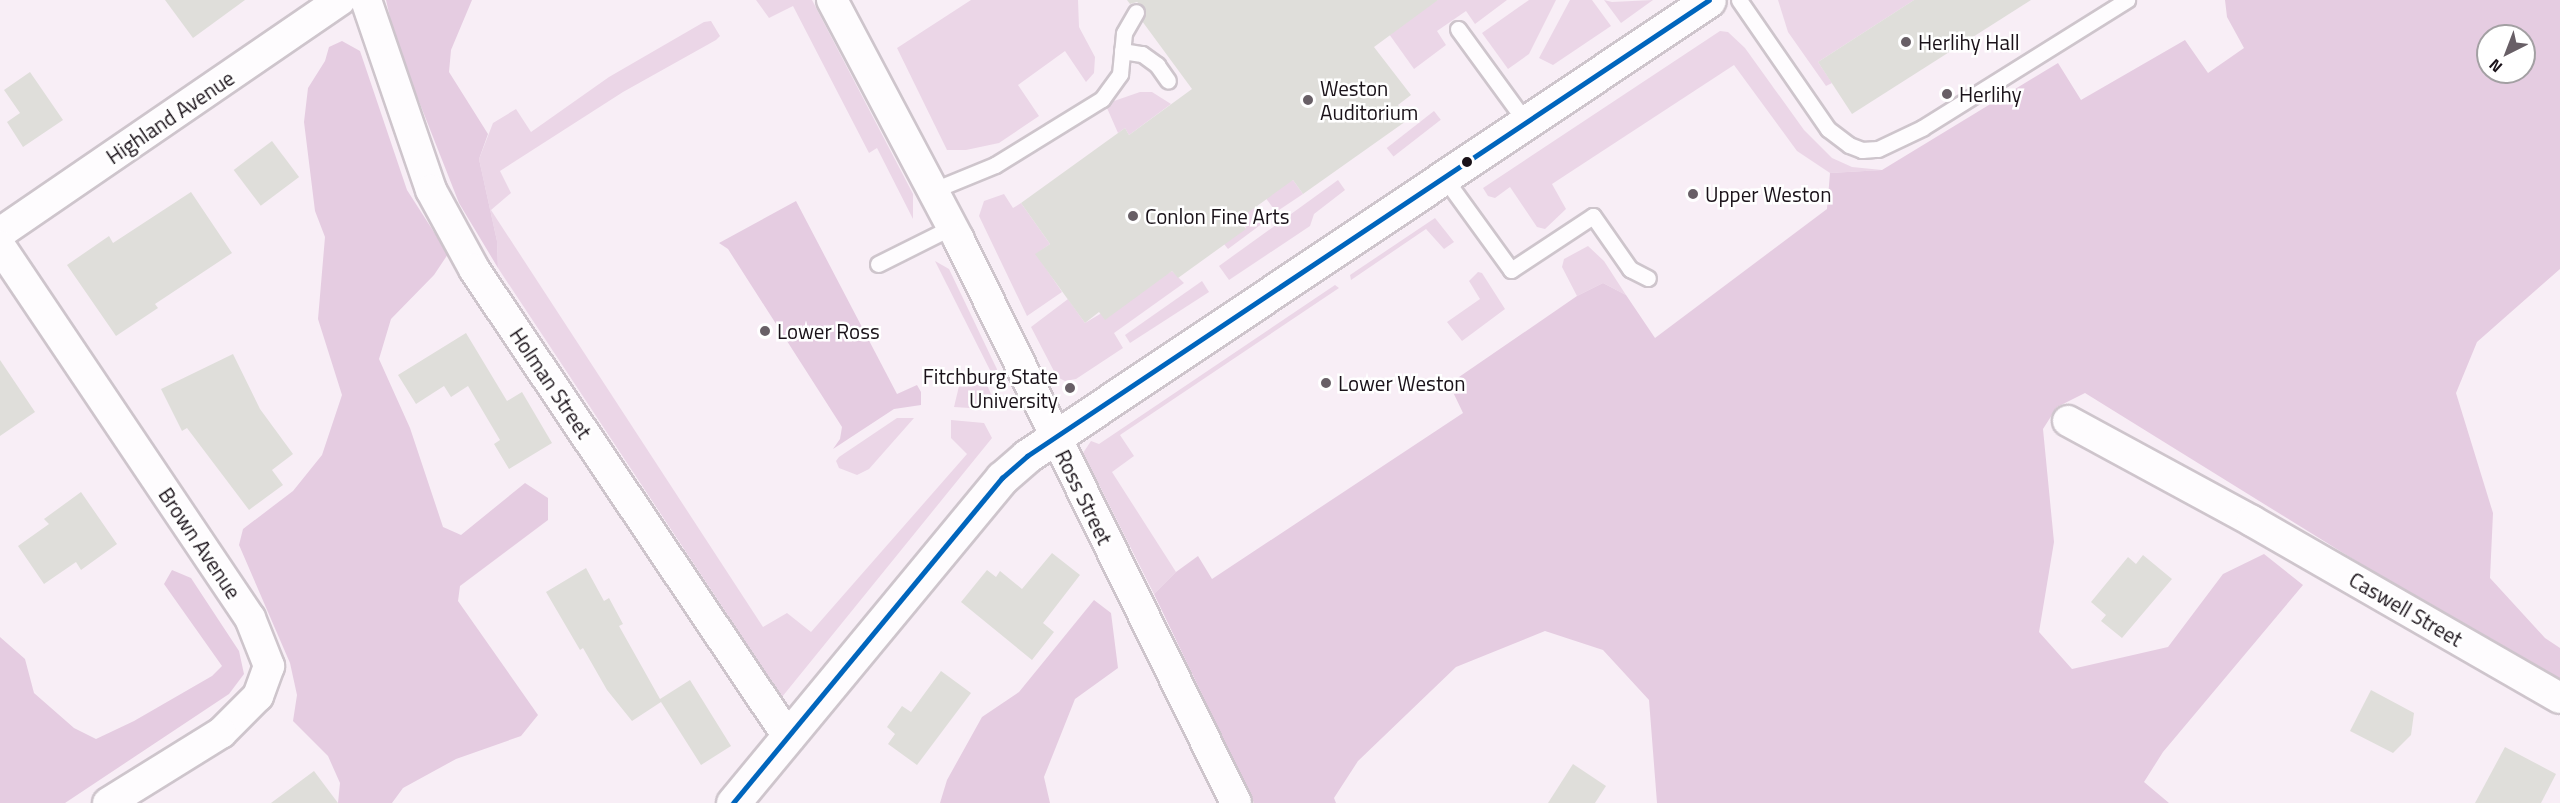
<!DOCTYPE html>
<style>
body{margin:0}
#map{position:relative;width:2560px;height:803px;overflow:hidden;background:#f8eef6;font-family:"Titillium Web",sans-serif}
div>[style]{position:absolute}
.green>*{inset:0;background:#ebd6e7;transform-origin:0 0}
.forest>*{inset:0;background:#e5cce1}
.building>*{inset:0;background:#dfdeda;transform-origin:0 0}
.roads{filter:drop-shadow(2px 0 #cec5cc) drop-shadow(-2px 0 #cec5cc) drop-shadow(0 2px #cec5cc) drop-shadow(0 -2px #cec5cc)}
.service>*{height:15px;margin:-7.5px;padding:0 7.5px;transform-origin:7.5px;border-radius:7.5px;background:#fefcfe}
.minor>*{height:30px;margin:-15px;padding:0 15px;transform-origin:15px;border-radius:15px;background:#fefcfe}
.tertiary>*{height:33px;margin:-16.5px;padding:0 16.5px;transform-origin:16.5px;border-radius:16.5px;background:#fefcfe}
.bus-1>*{height:4.5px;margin:-2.25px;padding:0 2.25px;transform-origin:2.25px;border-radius:2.25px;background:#0065bd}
.dots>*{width:16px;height:16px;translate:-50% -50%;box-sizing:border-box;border:3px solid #fff;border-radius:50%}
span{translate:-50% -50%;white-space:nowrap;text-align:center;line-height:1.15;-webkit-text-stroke:5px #fff;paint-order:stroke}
.poi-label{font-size:21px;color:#1a1219}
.left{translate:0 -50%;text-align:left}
.right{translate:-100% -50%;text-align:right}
.street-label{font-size:21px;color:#1a1219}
.north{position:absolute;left:2476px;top:24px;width:60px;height:60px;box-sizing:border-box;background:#fff;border:2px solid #a3a0a3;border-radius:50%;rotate:222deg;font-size:16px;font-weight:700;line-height:24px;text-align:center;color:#1a1219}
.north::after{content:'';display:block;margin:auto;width:21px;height:27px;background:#685f66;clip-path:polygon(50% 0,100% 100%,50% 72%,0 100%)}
</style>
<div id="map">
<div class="green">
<div style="clip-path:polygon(756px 0,812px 0,913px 194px,913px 219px,877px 148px,869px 153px,793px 6px,769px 18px)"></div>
<div style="clip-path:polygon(971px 0,1078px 0,1079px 27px,1095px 57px,1094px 73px,1086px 82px,1065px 51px,1018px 85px,1039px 116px,999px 143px,966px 150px,947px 150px,897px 48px)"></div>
<div style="clip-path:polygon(1438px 0,1507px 0,1475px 24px,1466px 11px,1437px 31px,1446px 45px,1414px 69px,1379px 20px)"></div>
<div style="clip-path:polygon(1529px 0,1556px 0,1529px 54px,1508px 69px,1482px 33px)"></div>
<div style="clip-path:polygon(1570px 0,1592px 0,1611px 26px,1553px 65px,1539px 58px)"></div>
<div style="clip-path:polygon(1604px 0,1612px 2px,1653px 0,1621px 23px)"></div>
<div style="clip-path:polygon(1778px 0,1914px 0,1818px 62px,1832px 83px,1826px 86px,1788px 32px)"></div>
<div style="clip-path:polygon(711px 21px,720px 36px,716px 40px,623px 92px,500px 171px,511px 193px,491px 210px,763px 627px,787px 613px,811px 632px,967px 454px,951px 438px,951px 420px,984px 423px,992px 438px,782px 697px,498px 268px,497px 241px,479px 159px,493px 123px,516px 109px,531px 132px,609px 77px,704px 22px)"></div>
<div style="clip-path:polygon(1720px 31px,1728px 32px,1745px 48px,1804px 130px,1832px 158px,1852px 167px,1882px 170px,1830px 173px,1797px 151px,1734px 65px,1552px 184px,1566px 209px,1545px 229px,1537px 227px,1510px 187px,1495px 198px,1488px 196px,1483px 188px)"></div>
<div style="clip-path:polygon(1140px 92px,1152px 92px,1171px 104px,1129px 135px,1125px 128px,1118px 133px,1107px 108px,1114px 101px)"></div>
<div style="left:1434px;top:111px;width:11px;height:60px;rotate:52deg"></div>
<div style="clip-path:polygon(1203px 169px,1252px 199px,1267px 220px,1228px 249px,1224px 244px,1246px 228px)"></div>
<div style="clip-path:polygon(1293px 180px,1303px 194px,1276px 212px,1262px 193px)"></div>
<div style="clip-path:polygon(1338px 180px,1345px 190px,1314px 214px,1310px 226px,1229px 280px,1219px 266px)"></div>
<div style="clip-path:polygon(1004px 194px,1013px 208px,1021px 203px,1050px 244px,1036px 254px,1062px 292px,1027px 316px,979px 216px,984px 201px)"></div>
<div style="clip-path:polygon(1435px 218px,1454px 242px,1444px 249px,1426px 229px,1351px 280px,1350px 275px)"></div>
<div style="clip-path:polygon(1588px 246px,1604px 261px,1626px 295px,1603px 283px,1577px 296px,1562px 267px,1564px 259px)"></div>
<div style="clip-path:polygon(935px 261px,949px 269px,1006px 388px,1000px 390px)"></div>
<div style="clip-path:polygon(1172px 271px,1184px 283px,1114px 333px,1123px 348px,1076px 379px,1065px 381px,1057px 377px,1031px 327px,1068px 299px,1085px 323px)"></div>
<div style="clip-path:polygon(1478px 272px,1482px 273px,1505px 309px,1462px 341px,1447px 322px,1480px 299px,1469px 281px)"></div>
<div style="clip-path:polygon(1202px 281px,1209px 292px,1130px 343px,1125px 335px)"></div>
<div style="clip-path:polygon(1335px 285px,1339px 288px,1120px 435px,1134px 456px,1112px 472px,1176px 572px,1154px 594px,1083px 453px,1091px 441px,1099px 444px)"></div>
<div style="clip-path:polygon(980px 370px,992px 396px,985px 409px,954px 407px,960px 382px)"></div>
<div style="clip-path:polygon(897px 418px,914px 418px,869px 469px,857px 475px,839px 468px,836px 461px,839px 457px)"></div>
</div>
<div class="forest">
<div style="clip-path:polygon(386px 0,472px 0,451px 50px,449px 72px,488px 134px,479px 159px,497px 241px,498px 268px,459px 203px,396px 43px)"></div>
<div style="clip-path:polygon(evenodd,2225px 0,2560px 0,2560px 269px,2477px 342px,2456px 393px,2493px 513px,2490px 578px,2545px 638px,2560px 648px,2560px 681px,2427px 605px,2085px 393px,2057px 407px,2043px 429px,2054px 542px,2039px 632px,2072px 669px,2168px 647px,2223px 574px,2264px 554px,2303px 585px,2163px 752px,2144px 782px,2169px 803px,1657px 803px,1649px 700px,1603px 650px,1545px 631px,1456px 667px,1358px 761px,1334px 798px,1336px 803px,1254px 803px,1154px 594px,1176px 572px,1198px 556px,1212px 579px,1463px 413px,1452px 390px,1459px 377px,1577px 296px,1603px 283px,1626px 295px,1655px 338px,1827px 209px,1830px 173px,1882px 170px,2058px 63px,2081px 100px,2185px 40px,2208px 73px,2244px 48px,2227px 17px,2225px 0,2488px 36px,2524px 36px,2524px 72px,2488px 72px,2488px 36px)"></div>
<div style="clip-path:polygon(342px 41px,360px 51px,407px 190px,448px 254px,434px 275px,391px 319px,379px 359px,410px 428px,443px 527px,461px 535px,525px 483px,548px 498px,548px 520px,460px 586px,458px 601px,538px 715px,521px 736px,456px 759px,403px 788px,392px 803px,338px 803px,340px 783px,328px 756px,293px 721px,297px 695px,290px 663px,239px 545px,243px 529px,293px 491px,322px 455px,342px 395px,318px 319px,325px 237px,315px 211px,304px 122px,308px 88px,325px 61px,329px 47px)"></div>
<div style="clip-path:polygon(796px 201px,897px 394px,917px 385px,921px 392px,921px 405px,894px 409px,833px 449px,840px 439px,842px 427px,728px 249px,719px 243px)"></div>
<div style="clip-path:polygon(172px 570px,191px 578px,239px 651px,244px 674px,229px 694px,65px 803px,0 803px,0 637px,25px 659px,34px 693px,74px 728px,96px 739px,134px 721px,212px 676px,222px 666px,164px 584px)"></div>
<div style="clip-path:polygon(1094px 600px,1111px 613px,1118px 668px,1075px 699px,1044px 777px,1050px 803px,940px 803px,947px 780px,982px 717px,1019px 692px)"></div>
</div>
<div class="building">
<div style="clip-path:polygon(165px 0,245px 0,193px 38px)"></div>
<div style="clip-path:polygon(1127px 0,1438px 0,1374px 47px,1411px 95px,1398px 105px,1409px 119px,1303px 194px,1293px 180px,1239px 219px,1246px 229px,1178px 278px,1172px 271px,1105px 320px,1099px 312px,1085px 323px,1035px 254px,1050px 244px,1021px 203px,1125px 128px,1129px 135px,1192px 89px,1142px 21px,1144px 7px,1137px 2px,1130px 4px)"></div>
<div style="clip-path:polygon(1914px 0,2031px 0,1852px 114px,1818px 62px)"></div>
<div style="clip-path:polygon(30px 72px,63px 120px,23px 147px,7px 122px,20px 113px,4px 90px)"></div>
<div style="left:272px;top:141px;width:45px;height:48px;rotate:53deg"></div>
<div style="clip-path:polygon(191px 192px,232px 253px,155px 304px,158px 308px,116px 336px,67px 265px,109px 236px,113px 243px)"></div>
<div style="clip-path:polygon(466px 333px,507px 401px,522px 392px,552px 443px,509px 469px,494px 444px,500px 440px,468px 386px,451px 397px,444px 386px,416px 404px,398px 375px)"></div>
<div style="clip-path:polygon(233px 354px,260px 409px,293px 454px,272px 470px,283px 485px,249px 510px,187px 428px,182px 431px,161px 389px)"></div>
<div style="clip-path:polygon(0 360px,35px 412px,0 436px)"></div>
<div style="clip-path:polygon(81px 492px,117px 544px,81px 570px,76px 562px,44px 584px,18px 546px,49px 524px,44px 519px)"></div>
<div style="clip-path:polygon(1052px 553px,1080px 575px,1043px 623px,1054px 632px,1032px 660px,961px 602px,987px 570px,996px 577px,1000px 571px,1022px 589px)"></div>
<div style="clip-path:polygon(2143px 555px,2172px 579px,2122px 638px,2101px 621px,2106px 615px,2091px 602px,2128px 557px,2136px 564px)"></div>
<div style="clip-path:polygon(586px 568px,604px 601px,609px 598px,623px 624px,619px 626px,660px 699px,690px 680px,731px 746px,701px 765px,661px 702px,632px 721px,607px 690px,583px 648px,580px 650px,546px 592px)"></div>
<div style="clip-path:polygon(941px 671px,971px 693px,917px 765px,888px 744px,895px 734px,887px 727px,902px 706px,911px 712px)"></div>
<div style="clip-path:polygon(2371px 690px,2414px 713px,2411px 735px,2393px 753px,2350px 731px)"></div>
<div style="clip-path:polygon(2505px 747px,2556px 774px,2541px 803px,2475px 803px)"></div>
<div style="clip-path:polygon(1573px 764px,1606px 786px,1595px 803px,1548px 803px)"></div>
<div style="clip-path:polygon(314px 771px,338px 803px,271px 803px)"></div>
</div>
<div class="roads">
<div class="service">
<div style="left:1739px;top:0;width:157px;rotate:55.4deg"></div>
<div style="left:1828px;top:129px;width:26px;rotate:37deg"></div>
<div style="left:1849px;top:145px;width:14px;rotate:21deg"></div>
<div style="left:1862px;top:150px;width:16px;rotate:-4deg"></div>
<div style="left:1878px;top:149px;width:49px;rotate:-25.5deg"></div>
<div style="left:1922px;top:128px;width:242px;rotate:-32deg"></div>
<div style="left:1458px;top:29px;width:114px;rotate:53.9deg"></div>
<div style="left:1122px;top:51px;width:20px;rotate:9deg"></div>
<div style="left:1142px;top:54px;width:19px;rotate:36deg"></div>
<div style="left:1157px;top:65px;width:19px;rotate:55deg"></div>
<div style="left:1443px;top:176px;width:116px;rotate:54.1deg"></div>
<div style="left:1511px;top:270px;width:98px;rotate:-33.4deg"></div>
<div style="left:1593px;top:216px;width:65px;rotate:55.1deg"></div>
<div style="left:1630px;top:269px;width:20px;rotate:27deg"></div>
<div style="left:934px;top:190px;width:66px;rotate:-22.3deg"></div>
<div style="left:995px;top:165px;width:126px;rotate:-31.7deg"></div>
<div style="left:1102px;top:99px;width:31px;rotate:-54deg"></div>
<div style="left:1120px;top:74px;width:41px;rotate:-84.4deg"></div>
<div style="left:1124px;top:33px;width:24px;rotate:-60deg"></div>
<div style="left:878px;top:264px;width:83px;rotate:-26.6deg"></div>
</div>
<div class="minor">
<div style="left:366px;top:0;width:201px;rotate:71.1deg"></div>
<div style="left:431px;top:190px;width:90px;rotate:61.4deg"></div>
<div style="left:474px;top:269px;width:565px;rotate:56.11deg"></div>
<div style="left:832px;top:0;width:272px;rotate:62.1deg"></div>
<div style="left:959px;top:240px;width:627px;rotate:63.8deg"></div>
<div style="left:0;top:233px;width:412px;rotate:-34.4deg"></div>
<div style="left:0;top:246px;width:448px;rotate:56.1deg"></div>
<div style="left:250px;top:618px;width:52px;rotate:68.4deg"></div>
<div style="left:269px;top:666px;width:32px;rotate:110deg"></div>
<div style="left:258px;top:696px;width:52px;rotate:135deg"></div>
<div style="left:221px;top:733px;width:133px;rotate:148.2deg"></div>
<div style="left:2068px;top:421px;width:209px;rotate:28.5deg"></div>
<div style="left:2252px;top:521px;width:355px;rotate:29.9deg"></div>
</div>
<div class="tertiary">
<div style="left:733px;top:803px;width:422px;rotate:-50.4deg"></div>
<div style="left:1002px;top:478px;width:33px;rotate:-41deg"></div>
<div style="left:1027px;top:456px;width:820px;rotate:-33.77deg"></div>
</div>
</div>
<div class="bus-1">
<div style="left:733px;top:803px;width:422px;rotate:-50.4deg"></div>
<div style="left:1002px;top:478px;width:33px;rotate:-41deg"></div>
<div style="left:1027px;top:456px;width:820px;rotate:-33.77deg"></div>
</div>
<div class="dots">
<div style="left:1906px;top:42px;background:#685f66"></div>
<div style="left:1947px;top:94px;background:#685f66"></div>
<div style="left:1308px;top:100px;background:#685f66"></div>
<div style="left:1467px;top:162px;background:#1a1219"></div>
<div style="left:1693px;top:194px;background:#685f66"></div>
<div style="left:1133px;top:216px;background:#685f66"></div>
<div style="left:765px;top:331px;background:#685f66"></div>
<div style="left:1326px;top:383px;background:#685f66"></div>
<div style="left:1070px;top:388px;background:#685f66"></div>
</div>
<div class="poi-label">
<span class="left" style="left:1918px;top:42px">Herlihy Hall</span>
<span class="left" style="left:1320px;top:100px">Weston<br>Auditorium</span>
<span class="left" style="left:1959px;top:94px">Herlihy</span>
<span class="left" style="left:1705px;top:194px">Upper Weston</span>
<span class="left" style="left:1145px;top:216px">Conlon Fine Arts</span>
<span class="left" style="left:777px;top:331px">Lower Ross</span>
<span class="right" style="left:1058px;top:388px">Fitchburg State<br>University</span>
<span class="left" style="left:1338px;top:383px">Lower Weston</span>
</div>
<div class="street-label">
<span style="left:170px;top:117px;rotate:-34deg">Highland Avenue</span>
<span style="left:551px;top:383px;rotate:56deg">Holman Street</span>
<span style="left:1084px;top:497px;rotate:64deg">Ross Street</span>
<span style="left:200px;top:543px;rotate:56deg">Brown Avenue</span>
<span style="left:2406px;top:609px;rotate:30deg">Caswell Street</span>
</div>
<div class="north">N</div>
</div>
